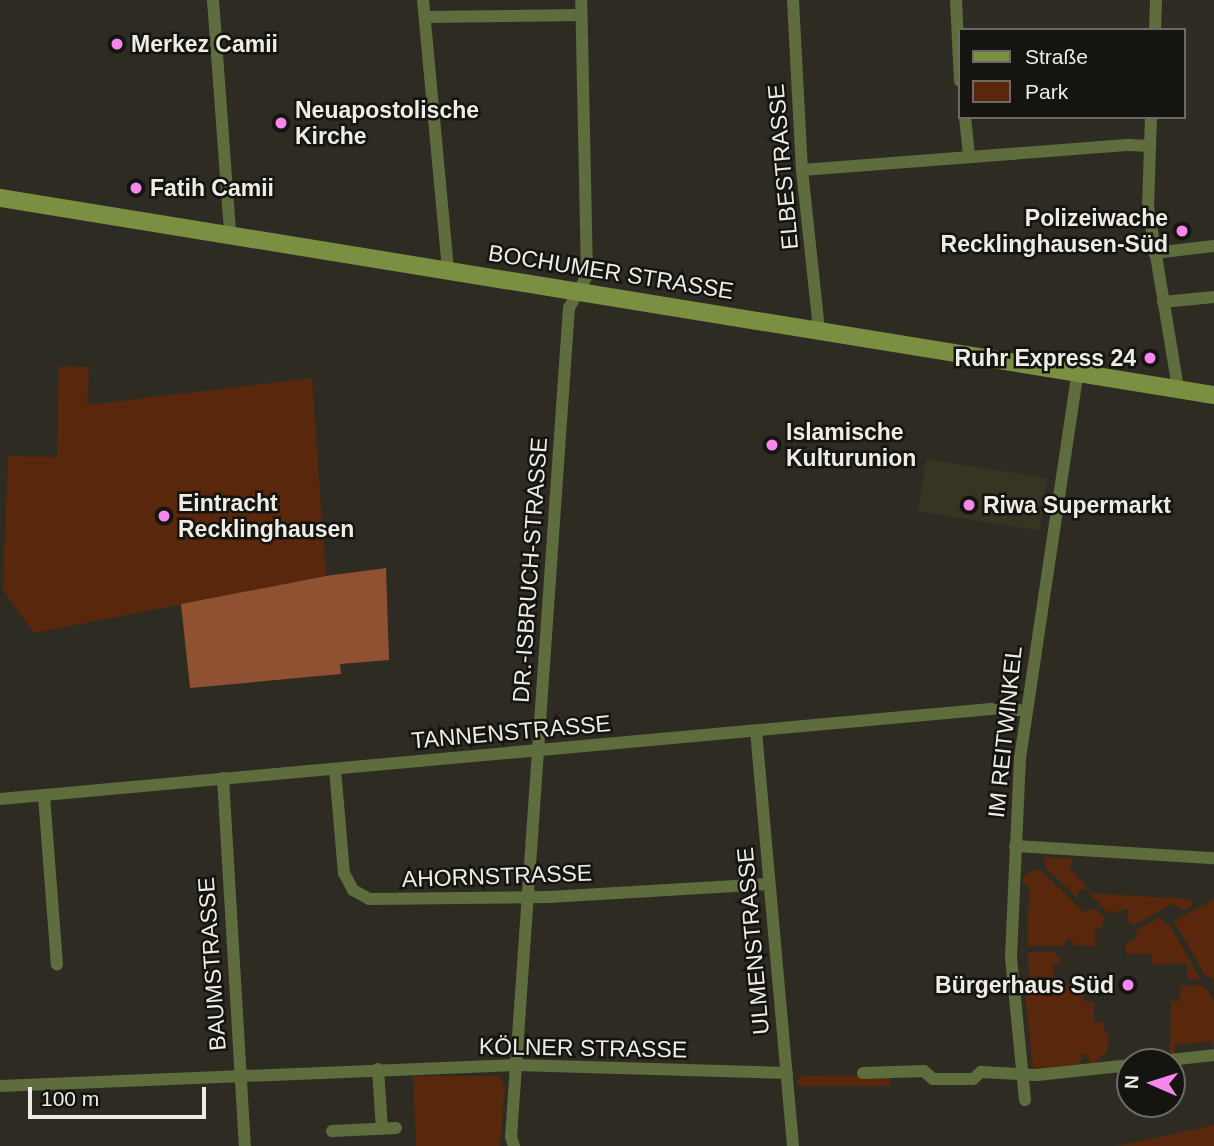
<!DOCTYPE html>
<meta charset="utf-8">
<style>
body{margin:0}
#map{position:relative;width:1214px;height:1146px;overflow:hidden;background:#2e2c22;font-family:Arial,sans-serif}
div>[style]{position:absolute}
.built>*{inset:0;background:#383423;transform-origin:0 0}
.green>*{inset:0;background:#59270c}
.forest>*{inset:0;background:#905132}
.minor>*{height:12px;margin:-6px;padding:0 6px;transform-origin:6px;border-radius:6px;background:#5f6c3d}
.secondary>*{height:18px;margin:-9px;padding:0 9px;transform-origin:9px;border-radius:9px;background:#7b8f42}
.dots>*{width:19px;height:19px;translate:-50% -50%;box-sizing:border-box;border:4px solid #151410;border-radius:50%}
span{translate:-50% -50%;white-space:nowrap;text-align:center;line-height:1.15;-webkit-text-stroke:5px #151410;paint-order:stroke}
.poi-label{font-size:23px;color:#eeece5;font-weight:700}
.left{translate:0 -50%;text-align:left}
.right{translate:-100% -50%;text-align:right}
.street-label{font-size:23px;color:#eeece5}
.legend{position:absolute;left:958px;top:28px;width:228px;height:91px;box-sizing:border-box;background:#151410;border:2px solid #6c6a65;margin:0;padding:9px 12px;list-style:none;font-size:21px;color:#eeece5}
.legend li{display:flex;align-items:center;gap:14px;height:35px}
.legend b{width:35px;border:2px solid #6c6a65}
.north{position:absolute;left:1116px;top:1048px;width:70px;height:70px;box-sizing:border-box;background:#151410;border:2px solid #6c6a65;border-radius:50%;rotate:273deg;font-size:19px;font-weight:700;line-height:28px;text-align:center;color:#eeece5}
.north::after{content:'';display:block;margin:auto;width:24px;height:32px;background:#f688ed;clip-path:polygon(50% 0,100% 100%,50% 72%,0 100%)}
.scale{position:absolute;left:28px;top:1087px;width:178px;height:32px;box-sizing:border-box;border:4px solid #eeece5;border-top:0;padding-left:9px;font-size:21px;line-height:24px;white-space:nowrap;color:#eeece5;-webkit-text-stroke:5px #151410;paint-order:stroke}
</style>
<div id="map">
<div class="built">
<div style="left:926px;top:459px;width:123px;height:53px;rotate:9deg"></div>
</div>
<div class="green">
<div style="clip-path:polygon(59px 366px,89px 367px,87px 405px,312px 378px,326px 576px,34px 633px,3px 590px,8px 456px,57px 457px)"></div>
<div style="clip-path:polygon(1044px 857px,1073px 859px,1069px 868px,1088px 888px,1078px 891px,1078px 899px,1045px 867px)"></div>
<div style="clip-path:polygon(1033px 870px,1041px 871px,1084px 912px,1094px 908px,1105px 917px,1100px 930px,1095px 926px,1095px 946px,1073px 945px,1073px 940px,1066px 939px,1065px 946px,1028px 946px,1029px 885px,1023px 884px,1023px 879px)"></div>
<div style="clip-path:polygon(1089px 893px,1190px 899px,1193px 905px,1184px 910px,1172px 904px,1134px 925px,1128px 921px,1128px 908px,1109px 914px)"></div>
<div style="clip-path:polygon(1214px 899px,1214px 991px,1213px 979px,1205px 975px,1174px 921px)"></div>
<div style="clip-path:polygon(1162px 917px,1163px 923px,1170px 925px,1200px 979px,1187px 979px,1187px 963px,1152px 965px,1152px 954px,1126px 954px,1125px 945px,1135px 939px,1137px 930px)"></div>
<div style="clip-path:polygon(1028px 952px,1054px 952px,1062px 963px,1056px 963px,1053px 967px,1053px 979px,1041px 976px,1029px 979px)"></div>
<div style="clip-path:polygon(1037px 984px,1041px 988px,1047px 985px,1083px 986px,1083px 1001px,1094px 1002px,1094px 1022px,1104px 1022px,1104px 1033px,1109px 1033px,1107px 1052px,1095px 1063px,1090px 1063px,1086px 1054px,1082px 1054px,1079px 1064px,1037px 1069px,1033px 1067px,1024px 985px)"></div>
<div style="clip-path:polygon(1200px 985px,1207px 989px,1214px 1001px,1214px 1049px,1212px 1041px,1174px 1045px,1175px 1054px,1170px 1054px,1171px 1001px,1180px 1001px,1181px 986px)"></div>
<div style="clip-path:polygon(890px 1075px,890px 1086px,797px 1086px,797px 1080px,803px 1076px)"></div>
<div style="clip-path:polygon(413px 1076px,499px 1076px,505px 1086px,500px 1146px,416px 1146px)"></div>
<div style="clip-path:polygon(1214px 1125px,1214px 1146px,1116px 1146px,1173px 1134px)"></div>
</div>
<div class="forest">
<div style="clip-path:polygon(386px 568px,389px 660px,340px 664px,341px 674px,190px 688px,181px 604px,326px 576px)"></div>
</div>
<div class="minor">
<div style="left:213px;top:0;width:234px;rotate:85.8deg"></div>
<div style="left:423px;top:0;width:271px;rotate:84.7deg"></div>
<div style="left:793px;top:0;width:170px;rotate:87deg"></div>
<div style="left:802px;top:170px;width:161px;rotate:83.9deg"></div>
<div style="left:956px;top:0;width:81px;rotate:87.2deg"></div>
<div style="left:425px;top:17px;width:156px;rotate:-0.7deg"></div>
<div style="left:1155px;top:30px;width:30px;rotate:-88deg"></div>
<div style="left:965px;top:117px;width:39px;rotate:84deg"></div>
<div style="left:1151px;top:117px;width:90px;rotate:91.9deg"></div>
<div style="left:1148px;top:207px;width:183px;rotate:80.6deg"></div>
<div style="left:802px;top:170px;width:329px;rotate:-4.4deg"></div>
<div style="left:1130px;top:145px;width:19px;rotate:3deg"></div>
<div style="left:1154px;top:253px;width:60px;rotate:-6.7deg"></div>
<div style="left:1163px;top:302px;width:51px;rotate:-5.6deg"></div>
<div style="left:756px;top:731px;width:417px;rotate:84.9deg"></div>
<div style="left:335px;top:769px;width:104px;rotate:85.1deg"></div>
<div style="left:344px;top:873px;width:19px;rotate:62deg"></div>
<div style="left:353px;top:890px;width:18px;rotate:29deg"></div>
<div style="left:369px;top:899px;width:180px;rotate:-0.6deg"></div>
<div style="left:549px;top:897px;width:220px;rotate:-3.4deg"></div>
<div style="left:223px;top:778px;width:369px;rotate:86.6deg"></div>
<div style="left:44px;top:796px;width:169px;rotate:85.6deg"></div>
<div style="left:0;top:799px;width:1006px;rotate:-5.19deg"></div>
<div style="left:1002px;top:708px;width:24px;rotate:7deg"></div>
<div style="left:1015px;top:846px;width:199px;rotate:3.5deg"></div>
<div style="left:1152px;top:1062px;width:62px;rotate:-6.4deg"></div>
<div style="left:378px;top:1069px;width:60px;rotate:86.2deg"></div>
<div style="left:863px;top:1073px;width:61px;rotate:-1.9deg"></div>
<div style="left:924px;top:1071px;width:12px;rotate:42deg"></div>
<div style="left:933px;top:1079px;width:40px"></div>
<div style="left:973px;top:1079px;width:11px;rotate:-41deg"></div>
<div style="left:981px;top:1072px;width:56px;rotate:3.1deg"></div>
<div style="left:1037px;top:1075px;width:94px;rotate:-6.1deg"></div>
<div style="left:0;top:1086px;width:516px;rotate:-2.33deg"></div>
<div style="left:516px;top:1065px;width:271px;rotate:1.7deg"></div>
<div style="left:1025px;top:1100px;width:145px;rotate:-95.6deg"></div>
<div style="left:1011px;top:956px;width:198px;rotate:-87.4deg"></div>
<div style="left:1020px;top:758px;width:390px;rotate:-81.5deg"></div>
<div style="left:332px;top:1131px;width:64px;rotate:-2.7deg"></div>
<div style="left:514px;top:1146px;width:9px;rotate:-108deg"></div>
<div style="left:511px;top:1137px;width:72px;rotate:-86deg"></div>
<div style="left:516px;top:1065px;width:759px;rotate:-86deg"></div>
<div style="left:569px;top:308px;width:38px;rotate:-61deg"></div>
<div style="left:587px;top:275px;width:275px;rotate:-91.2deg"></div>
</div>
<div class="secondary">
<div style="left:0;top:198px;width:1230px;rotate:9.22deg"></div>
</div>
<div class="dots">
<div style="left:117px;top:44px;background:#f688ed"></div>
<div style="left:281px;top:123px;background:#f688ed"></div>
<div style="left:136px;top:188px;background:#f688ed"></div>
<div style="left:1182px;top:231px;background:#f688ed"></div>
<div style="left:1150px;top:358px;background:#f688ed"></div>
<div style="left:772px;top:445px;background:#f688ed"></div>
<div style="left:969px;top:505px;background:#f688ed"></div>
<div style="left:164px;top:516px;background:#f688ed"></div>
<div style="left:1128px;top:985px;background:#f688ed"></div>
</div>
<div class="poi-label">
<span class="left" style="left:131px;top:44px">Merkez Camii</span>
<span class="left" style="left:295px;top:123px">Neuapostolische<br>Kirche</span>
<span class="left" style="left:150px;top:188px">Fatih Camii</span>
<span class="right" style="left:1168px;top:231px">Polizeiwache<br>Recklinghausen-Süd</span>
<span class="right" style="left:1136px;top:358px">Ruhr Express 24</span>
<span class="left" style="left:786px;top:445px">Islamische<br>Kulturunion</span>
<span class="left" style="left:178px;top:516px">Eintracht<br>Recklinghausen</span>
<span class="left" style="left:983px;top:505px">Riwa Supermarkt</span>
<span class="right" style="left:1114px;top:985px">Bürgerhaus Süd</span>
</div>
<div class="street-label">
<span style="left:783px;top:167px;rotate:-95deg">ELBESTRASSE</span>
<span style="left:611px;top:272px;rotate:9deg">BOCHUMER STRASSE</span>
<span style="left:530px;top:570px;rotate:-86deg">DR.-ISBRUCH-STRASSE</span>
<span style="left:511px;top:732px;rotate:-5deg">TANNENSTRASSE</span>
<span style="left:1005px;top:732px;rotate:-84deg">IM REITWINKEL</span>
<span style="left:497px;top:876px;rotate:-2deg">AHORNSTRASSE</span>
<span style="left:753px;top:941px;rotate:-95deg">ULMENSTRASSE</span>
<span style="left:212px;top:964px;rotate:-94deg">BAUMSTRASSE</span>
<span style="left:583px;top:1048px;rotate:1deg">KÖLNER STRASSE</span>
</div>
<ul class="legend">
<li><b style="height:9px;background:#7b8f42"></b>Straße</li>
<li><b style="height:19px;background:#59270c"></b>Park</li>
</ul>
<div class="north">N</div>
<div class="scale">100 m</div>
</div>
